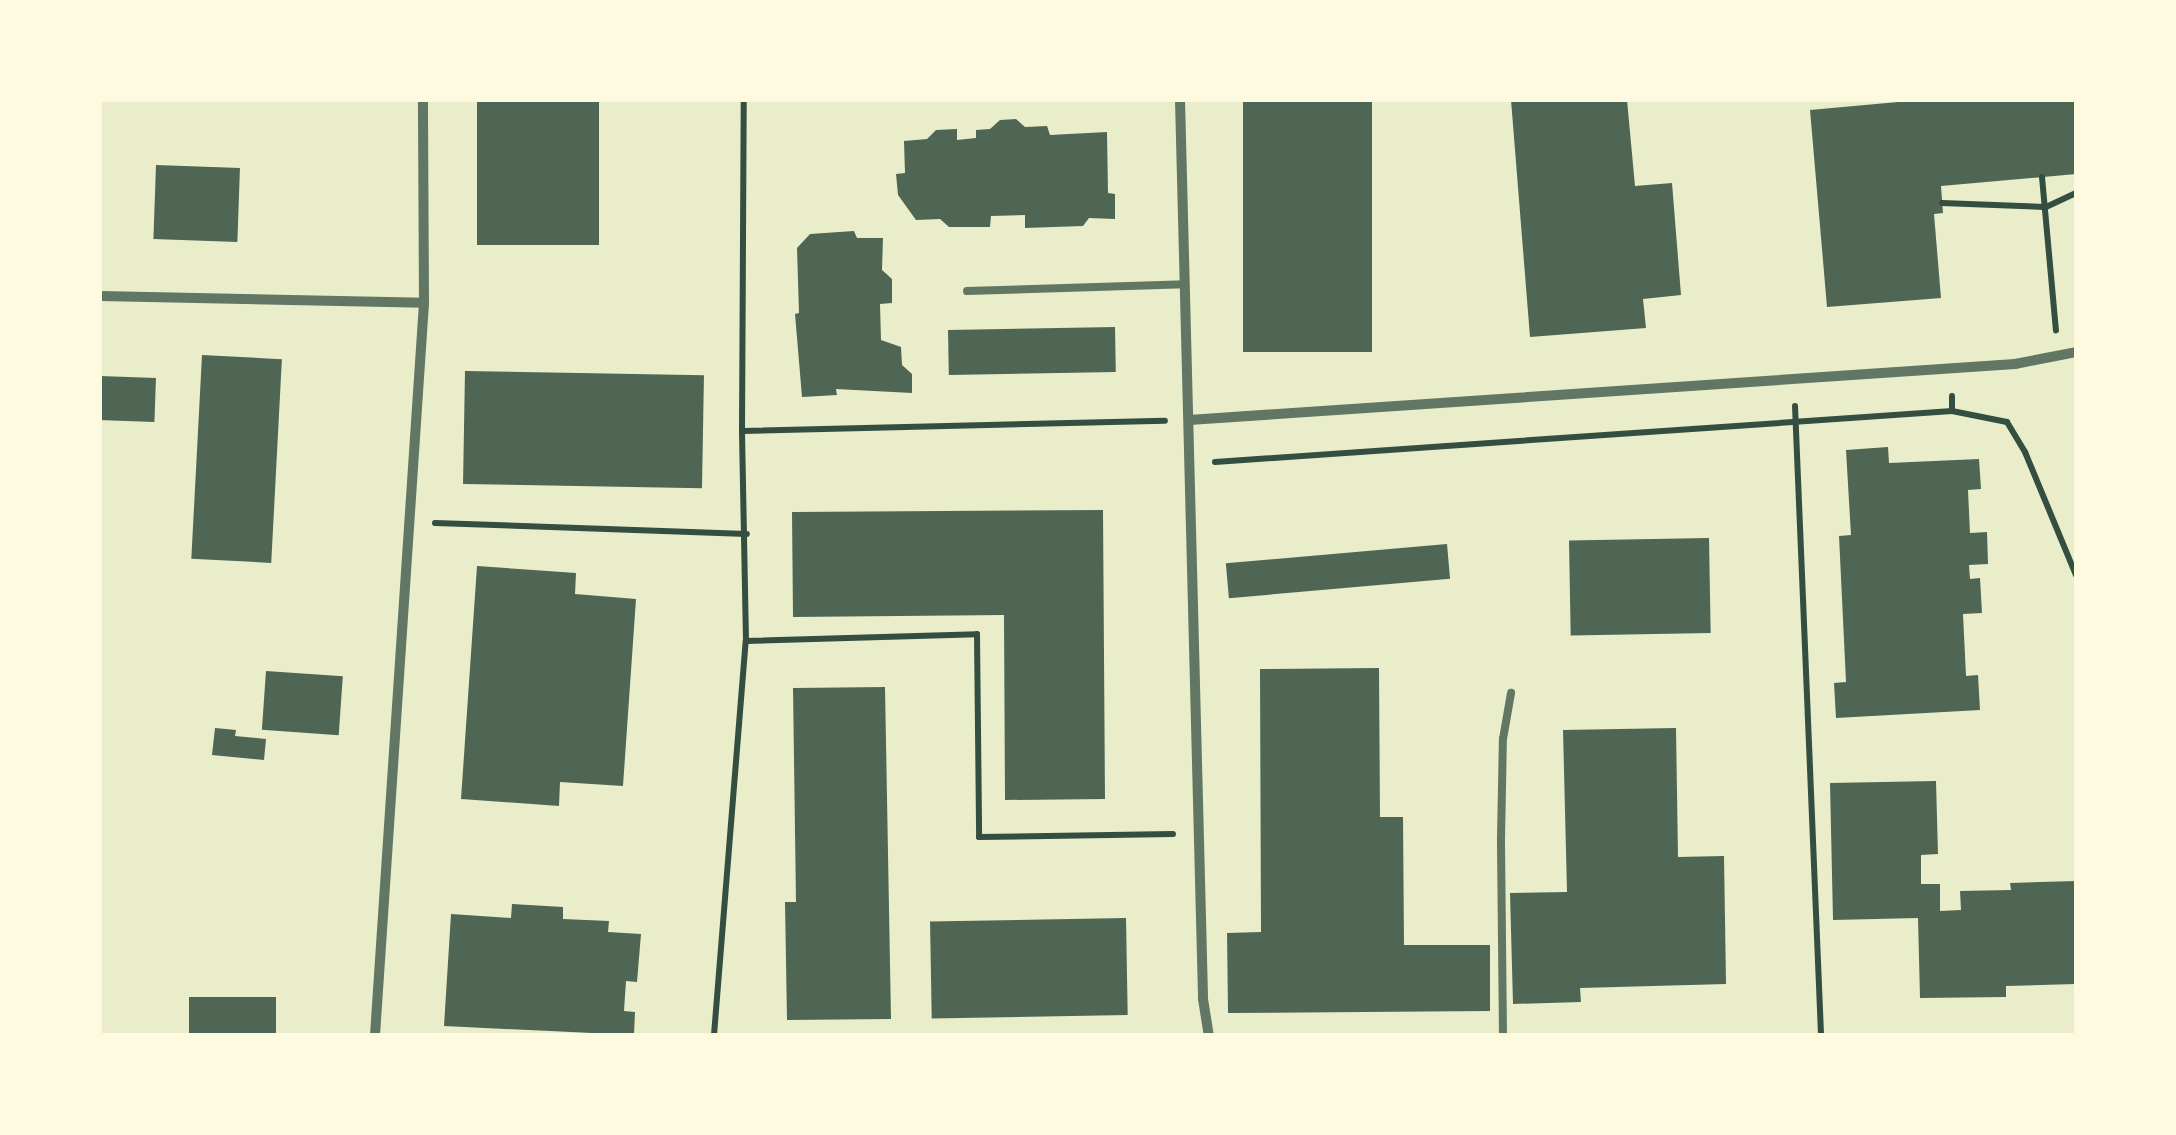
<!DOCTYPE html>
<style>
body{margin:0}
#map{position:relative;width:2176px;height:1135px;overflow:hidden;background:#e9edc9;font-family:Overpass,sans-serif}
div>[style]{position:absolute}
.building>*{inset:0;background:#4f6655;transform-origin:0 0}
.path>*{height:6px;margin:-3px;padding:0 3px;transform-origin:3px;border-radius:3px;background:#344e41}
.service>*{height:8px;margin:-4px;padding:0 4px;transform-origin:4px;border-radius:4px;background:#617663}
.minor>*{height:10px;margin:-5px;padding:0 5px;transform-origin:5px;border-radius:5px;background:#617663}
span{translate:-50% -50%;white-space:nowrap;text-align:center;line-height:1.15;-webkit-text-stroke:8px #fefae0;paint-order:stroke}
.frame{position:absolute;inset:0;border:102px solid #fefae0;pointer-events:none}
</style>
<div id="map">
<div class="building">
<div style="left:477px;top:100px;width:122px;height:145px"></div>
<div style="left:1243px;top:100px;width:129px;height:252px"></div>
<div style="clip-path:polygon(1511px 100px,1627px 100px,1635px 186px,1672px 183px,1681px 295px,1643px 299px,1646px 328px,1530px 337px)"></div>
<div style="clip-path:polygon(1920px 100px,2076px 100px,2076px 174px,1941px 186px,1943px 213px,1934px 214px,1941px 298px,1827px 307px,1810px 110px)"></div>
<div style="clip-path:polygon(1016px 119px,1025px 127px,1047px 126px,1050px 135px,1107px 132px,1108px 193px,1115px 194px,1115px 219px,1089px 218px,1083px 226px,1025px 228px,1025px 215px,991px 216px,990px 227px,949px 227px,940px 219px,916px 220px,898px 195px,896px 174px,905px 173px,904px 141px,927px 139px,936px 130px,957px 129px,957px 140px,976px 138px,976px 130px,990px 129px,1000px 120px)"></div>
<div style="left:156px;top:165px;width:84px;height:74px;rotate:2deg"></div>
<div style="clip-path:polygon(854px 231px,857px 238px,883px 238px,882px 270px,892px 279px,892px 303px,880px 304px,881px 340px,901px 347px,902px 365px,912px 374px,912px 393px,836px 389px,837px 395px,802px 397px,795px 314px,799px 313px,797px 248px,810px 234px)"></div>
<div style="left:1115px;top:327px;width:45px;height:167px;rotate:89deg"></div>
<div style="left:202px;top:355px;width:80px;height:204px;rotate:3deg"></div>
<div style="left:465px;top:371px;width:239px;height:113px;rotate:1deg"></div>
<div style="left:100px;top:376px;width:56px;height:44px;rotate:2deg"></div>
<div style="clip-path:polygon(1888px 447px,1889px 463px,1979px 459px,1981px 489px,1968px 490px,1970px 533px,1987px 532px,1988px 564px,1969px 565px,1970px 579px,1980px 578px,1982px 613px,1963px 614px,1966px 676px,1978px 675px,1980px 710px,1836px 718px,1834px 683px,1846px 682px,1839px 536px,1851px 535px,1846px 450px)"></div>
<div style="clip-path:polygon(1103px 510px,1105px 799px,1005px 800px,1004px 615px,793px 617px,792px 512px)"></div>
<div style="left:1709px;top:538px;width:95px;height:140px;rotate:89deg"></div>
<div style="left:1447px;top:544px;width:35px;height:222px;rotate:85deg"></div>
<div style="clip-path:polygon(477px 566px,576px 573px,575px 594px,636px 599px,623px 786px,560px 782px,559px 806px,461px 799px)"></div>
<div style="clip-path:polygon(1379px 668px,1380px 817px,1403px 817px,1404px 945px,1490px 945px,1490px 1011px,1228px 1013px,1227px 933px,1261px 932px,1260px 669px)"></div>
<div style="left:266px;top:671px;width:77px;height:59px;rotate:4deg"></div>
<div style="clip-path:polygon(885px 687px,891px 1019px,787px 1020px,785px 902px,796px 902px,793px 688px)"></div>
<div style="clip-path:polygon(215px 728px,236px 730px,235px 736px,266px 739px,264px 760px,212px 755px)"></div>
<div style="clip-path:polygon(1676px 728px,1678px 857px,1724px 856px,1726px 984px,1580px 988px,1581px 1002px,1513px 1004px,1510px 893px,1567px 892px,1563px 730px)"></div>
<div style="clip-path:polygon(1936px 781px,1938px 854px,1921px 855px,1921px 884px,1940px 884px,1940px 911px,1961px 910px,1960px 891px,2011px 890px,2010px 883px,2076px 881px,2076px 984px,2006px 986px,2006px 997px,1920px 998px,1918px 918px,1833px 920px,1830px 783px)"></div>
<div style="clip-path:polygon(512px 904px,563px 907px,563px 919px,609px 921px,608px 932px,641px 934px,637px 982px,626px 981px,624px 1011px,635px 1012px,634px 1035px,444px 1026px,451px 914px,511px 918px)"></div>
<div style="left:1126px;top:918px;width:97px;height:196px;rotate:89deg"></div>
<div style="left:189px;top:997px;width:87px;height:38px"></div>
</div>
<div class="path">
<div style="left:2042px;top:177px;width:154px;rotate:84.8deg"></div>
<div style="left:1942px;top:203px;width:104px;rotate:2.2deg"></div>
<div style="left:2046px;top:207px;width:33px;rotate:-25deg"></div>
<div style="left:1952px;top:396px;width:15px;rotate:90deg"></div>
<div style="left:1952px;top:411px;width:56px;rotate:11.3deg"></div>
<div style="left:2007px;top:422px;width:35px;rotate:59deg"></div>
<div style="left:2025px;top:452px;width:133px;rotate:67.5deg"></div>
<div style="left:1795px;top:406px;width:630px;rotate:87.63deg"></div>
<div style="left:742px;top:431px;width:423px;rotate:-1.4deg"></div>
<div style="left:1215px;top:462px;width:739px;rotate:-3.96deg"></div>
<div style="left:435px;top:523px;width:312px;rotate:2deg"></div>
<div style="left:746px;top:641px;width:231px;rotate:-1.7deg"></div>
<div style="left:977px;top:634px;width:203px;rotate:89.4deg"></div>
<div style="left:979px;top:837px;width:194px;rotate:-0.9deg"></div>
<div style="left:714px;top:1035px;width:395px;rotate:-85.4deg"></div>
<div style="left:746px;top:641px;width:210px;rotate:-91.1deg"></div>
<div style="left:742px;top:431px;width:331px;rotate:-89.7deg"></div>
</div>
<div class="service">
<div style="left:967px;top:291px;width:218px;rotate:-1.8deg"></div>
<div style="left:1503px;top:1035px;width:196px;rotate:-90.6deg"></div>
<div style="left:1501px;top:839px;width:100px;rotate:-88.9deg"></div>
<div style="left:1503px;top:739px;width:47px;rotate:-80.1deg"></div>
</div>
<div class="minor">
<div style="left:1180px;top:100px;width:899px;rotate:88.53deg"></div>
<div style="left:1203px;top:999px;width:36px;rotate:81deg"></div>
<div style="left:100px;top:296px;width:324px;rotate:1.2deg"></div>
<div style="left:1189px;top:420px;width:828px;rotate:-3.88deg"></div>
<div style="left:2015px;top:364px;width:62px;rotate:-11.1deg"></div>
<div style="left:375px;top:1035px;width:734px;rotate:-86.17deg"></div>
<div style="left:424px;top:303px;width:203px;rotate:-90.3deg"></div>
</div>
<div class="frame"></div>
</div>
